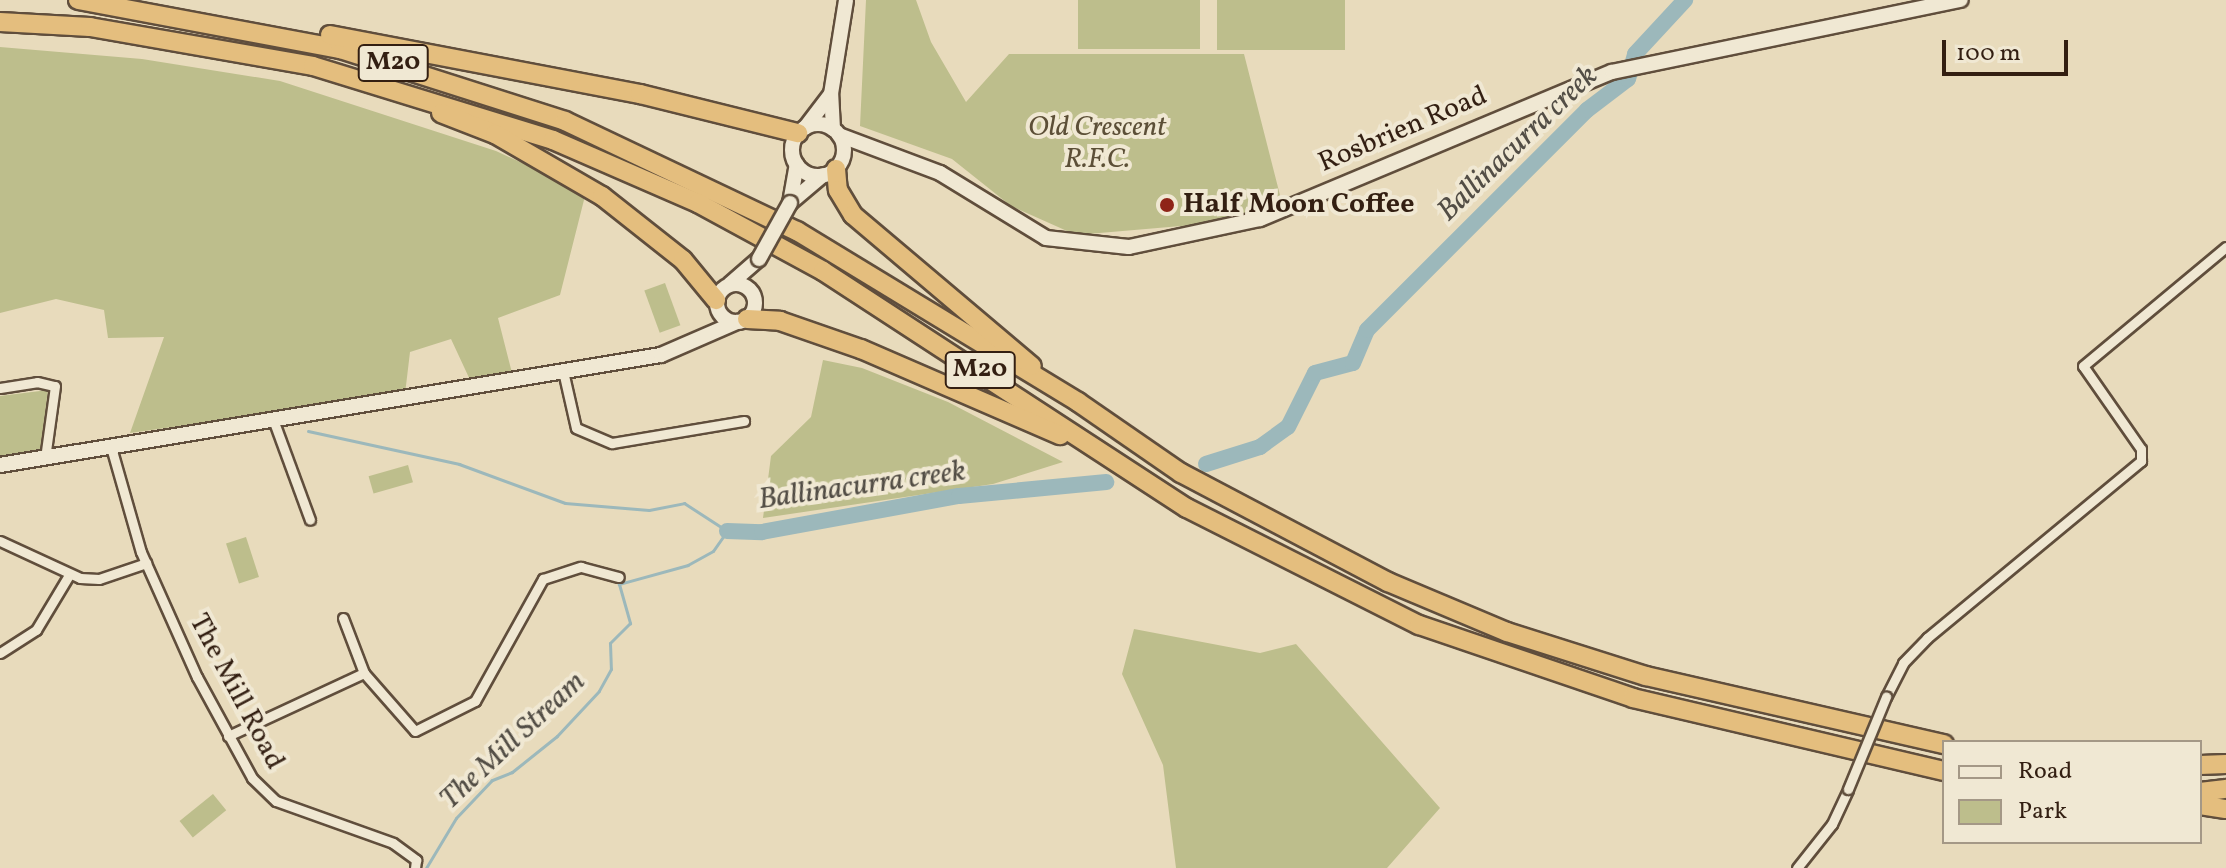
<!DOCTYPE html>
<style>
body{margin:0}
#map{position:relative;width:2226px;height:868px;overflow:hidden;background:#e8dbbc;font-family:Vollkorn,serif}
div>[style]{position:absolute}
.green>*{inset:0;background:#bdbe8c;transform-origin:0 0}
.stream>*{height:3px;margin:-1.5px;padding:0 1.5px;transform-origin:1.5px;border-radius:1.5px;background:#9cb8bb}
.river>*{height:16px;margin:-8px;padding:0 8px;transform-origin:8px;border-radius:8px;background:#9cb8bb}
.roads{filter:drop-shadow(2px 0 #604e3c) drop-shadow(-2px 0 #604e3c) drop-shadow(0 2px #604e3c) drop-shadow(0 -2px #604e3c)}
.street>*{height:9px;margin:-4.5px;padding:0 4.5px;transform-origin:4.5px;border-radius:4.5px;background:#f0e8d3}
.secondary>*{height:14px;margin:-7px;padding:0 7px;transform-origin:7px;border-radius:7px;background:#f0e8d3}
.secondary>.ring{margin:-7px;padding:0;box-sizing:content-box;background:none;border:14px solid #f0e8d3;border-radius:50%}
.highway>*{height:18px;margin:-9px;padding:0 9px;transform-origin:9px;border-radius:9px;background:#e4be7e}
.bridges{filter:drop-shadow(2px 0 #604e3c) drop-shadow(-2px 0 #604e3c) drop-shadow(0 2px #604e3c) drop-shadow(0 -2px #604e3c)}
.street-bridge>*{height:9px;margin:-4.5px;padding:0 4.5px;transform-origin:4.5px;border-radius:4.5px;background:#f0e8d3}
.secondary-bridge>*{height:14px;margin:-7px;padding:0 7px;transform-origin:7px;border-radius:7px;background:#f0e8d3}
.dots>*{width:22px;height:22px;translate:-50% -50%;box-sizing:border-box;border:4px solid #f0e8d3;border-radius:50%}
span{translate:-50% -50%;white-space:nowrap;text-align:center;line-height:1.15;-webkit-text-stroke:8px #f0e8d3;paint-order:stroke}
.shield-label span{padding:2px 6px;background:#f0e8d3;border:2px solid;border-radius:6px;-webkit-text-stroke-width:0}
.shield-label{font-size:26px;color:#331f12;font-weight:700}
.park-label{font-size:28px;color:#5c4f37;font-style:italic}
.street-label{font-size:28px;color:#331f12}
.poi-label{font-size:28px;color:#331f12;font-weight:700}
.left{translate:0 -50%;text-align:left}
.water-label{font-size:30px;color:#524d45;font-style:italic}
.legend{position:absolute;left:1942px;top:740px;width:260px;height:104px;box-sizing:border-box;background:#f0e8d3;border:2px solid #a49886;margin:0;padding:10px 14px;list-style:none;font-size:24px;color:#331f12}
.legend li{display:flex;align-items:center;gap:16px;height:40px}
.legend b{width:40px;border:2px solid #a49886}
.scale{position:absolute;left:1942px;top:40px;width:126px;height:36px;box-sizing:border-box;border:4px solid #331f12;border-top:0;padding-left:10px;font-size:24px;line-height:28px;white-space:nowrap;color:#331f12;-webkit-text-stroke:6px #f0e8d3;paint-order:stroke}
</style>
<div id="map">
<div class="green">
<div style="clip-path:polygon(866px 0,916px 0,931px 42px,966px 102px,1009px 54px,1244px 54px,1282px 203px,1216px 223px,1076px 235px,1011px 206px,952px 159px,860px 126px)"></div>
<div style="left:1078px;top:0;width:122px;height:49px"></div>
<div style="left:1217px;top:0;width:128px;height:50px"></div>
<div style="clip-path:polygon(0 47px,142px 59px,280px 81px,496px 151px,586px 192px,560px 295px,498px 318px,512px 373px,471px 382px,451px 339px,410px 352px,405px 394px,130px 433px,164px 337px,108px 338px,104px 310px,56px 299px,0 313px)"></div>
<div style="left:665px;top:283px;width:45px;height:22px;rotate:70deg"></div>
<div style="clip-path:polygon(823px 360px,862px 368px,948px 402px,1063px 462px,993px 484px,763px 518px,771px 456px,811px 417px)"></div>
<div style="clip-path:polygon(48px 390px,40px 451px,0 458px,0 396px)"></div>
<div style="left:408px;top:465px;width:18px;height:41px;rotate:74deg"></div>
<div style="left:246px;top:537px;width:42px;height:21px;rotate:72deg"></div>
<div style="clip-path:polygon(1134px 629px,1260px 653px,1296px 644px,1440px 808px,1387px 868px,1176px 868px,1163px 765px,1122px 674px)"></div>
<div style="left:213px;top:794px;width:21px;height:43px;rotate:51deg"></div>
</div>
<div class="stream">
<div style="left:308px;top:431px;width:155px;rotate:12.3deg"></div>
<div style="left:459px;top:464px;width:113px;rotate:20.2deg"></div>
<div style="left:565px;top:503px;width:84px;rotate:4.8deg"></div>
<div style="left:649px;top:510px;width:36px;rotate:-11deg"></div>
<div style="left:684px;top:503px;width:51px;rotate:33.1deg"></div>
<div style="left:727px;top:531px;width:24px;rotate:125deg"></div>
<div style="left:713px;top:551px;width:29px;rotate:151deg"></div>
<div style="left:688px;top:565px;width:72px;rotate:164.6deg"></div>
<div style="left:619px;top:584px;width:41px;rotate:74.2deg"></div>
<div style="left:630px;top:623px;width:28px;rotate:135deg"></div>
<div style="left:610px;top:643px;width:26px;rotate:88deg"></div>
<div style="left:611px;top:669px;width:25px;rotate:119deg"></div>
<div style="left:599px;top:691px;width:62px;rotate:133deg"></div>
<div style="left:557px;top:736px;width:58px;rotate:141.3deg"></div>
<div style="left:512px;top:772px;width:22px;rotate:158deg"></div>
<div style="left:492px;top:780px;width:52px;rotate:133.5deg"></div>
<div style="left:456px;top:818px;width:58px;rotate:121deg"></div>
</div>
<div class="river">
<div style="left:1206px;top:464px;width:57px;rotate:-17.5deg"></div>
<div style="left:1260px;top:447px;width:34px;rotate:-36deg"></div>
<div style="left:1288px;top:427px;width:60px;rotate:-63.4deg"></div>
<div style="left:1315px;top:373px;width:39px;rotate:-15deg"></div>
<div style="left:1353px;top:363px;width:36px;rotate:-67deg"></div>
<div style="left:1367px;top:330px;width:311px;rotate:-45deg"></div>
<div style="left:1587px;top:110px;width:51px;rotate:-37.1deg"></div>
<div style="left:1628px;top:79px;width:26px;rotate:-74deg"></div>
<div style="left:1635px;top:54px;width:74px;rotate:-47.2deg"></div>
<div style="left:727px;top:531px;width:35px;rotate:2deg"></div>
<div style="left:762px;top:532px;width:200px;rotate:-10.4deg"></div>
<div style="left:959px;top:496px;width:148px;rotate:-5.4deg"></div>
</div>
<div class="roads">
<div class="street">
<div style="left:563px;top:371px;width:58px;rotate:77.2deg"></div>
<div style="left:576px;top:428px;width:39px;rotate:23deg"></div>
<div style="left:612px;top:443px;width:134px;rotate:-9.5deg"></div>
<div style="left:0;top:388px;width:37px;rotate:-9deg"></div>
<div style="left:37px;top:382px;width:18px;rotate:13deg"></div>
<div style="left:55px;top:386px;width:73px;rotate:97.9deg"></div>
<div style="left:274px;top:422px;width:104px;rotate:69.8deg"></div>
<div style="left:111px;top:447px;width:109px;rotate:74.1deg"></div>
<div style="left:141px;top:552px;width:137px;rotate:65.9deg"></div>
<div style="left:197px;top:677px;width:115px;rotate:61.4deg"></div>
<div style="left:252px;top:778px;width:33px;rotate:44deg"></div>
<div style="left:276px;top:801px;width:124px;rotate:19.7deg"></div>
<div style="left:393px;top:843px;width:29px;rotate:36deg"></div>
<div style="left:416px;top:860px;width:8px;rotate:97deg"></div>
<div style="left:0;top:541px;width:88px;rotate:24.8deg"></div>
<div style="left:80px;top:578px;width:19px;rotate:3deg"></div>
<div style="left:99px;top:579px;width:50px;rotate:-18.8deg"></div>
<div style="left:343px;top:618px;width:59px;rotate:69.1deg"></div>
<div style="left:0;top:653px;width:43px;rotate:-32.6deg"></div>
<div style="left:36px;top:630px;width:64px;rotate:-59deg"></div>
<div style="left:1886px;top:697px;width:38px;rotate:-63deg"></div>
<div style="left:1903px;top:663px;width:35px;rotate:-46deg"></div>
<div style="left:1927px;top:638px;width:278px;rotate:-39.6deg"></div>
<div style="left:2141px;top:461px;width:12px;rotate:-90deg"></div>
<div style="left:2141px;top:449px;width:101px;rotate:-124.9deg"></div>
<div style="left:2083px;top:366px;width:186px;rotate:-39.8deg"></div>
<div style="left:228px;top:736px;width:150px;rotate:-24.9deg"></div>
<div style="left:364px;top:673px;width:77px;rotate:48.7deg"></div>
<div style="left:415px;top:731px;width:67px;rotate:-26.6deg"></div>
<div style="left:475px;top:701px;width:140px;rotate:-60.9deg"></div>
<div style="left:543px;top:579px;width:40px;rotate:-18deg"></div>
<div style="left:581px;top:567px;width:39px;rotate:15deg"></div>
<div style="left:1797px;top:868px;width:56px;rotate:-51.5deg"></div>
<div style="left:1832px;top:824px;width:38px;rotate:-65deg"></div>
</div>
<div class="secondary">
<div class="ring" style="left:792px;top:124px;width:38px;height:38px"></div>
<div style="left:805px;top:128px;width:43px;rotate:-52.6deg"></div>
<div style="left:833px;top:129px;width:35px;rotate:-93deg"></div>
<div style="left:831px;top:94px;width:95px;rotate:-80.9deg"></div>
<div style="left:839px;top:135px;width:108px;rotate:20.6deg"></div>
<div style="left:940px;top:173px;width:124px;rotate:31.5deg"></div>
<div style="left:1046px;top:238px;width:83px;rotate:6.2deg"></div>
<div style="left:1129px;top:247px;width:134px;rotate:-12.1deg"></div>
<div style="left:1260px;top:219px;width:381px;rotate:-22.7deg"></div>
<div style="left:1612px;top:72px;width:356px;rotate:-11.7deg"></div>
<div style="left:790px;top:203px;width:43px;rotate:-40.3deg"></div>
<div style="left:790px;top:203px;width:39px;rotate:-80deg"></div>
<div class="ring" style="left:717px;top:284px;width:24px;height:24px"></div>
<div style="left:730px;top:284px;width:38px;rotate:-41deg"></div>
<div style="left:0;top:465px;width:670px;rotate:-9.45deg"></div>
<div style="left:661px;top:355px;width:83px;rotate:-23.5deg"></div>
</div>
<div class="highway">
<div style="left:78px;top:0;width:267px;rotate:10.6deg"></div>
<div style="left:340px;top:49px;width:236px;rotate:17.7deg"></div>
<div style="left:565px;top:121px;width:257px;rotate:25.4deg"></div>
<div style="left:797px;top:231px;width:329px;rotate:31.3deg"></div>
<div style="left:1078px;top:402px;width:125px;rotate:34.6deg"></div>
<div style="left:1181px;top:473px;width:234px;rotate:27.8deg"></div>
<div style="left:1388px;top:582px;width:129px;rotate:22.8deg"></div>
<div style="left:1507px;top:632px;width:146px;rotate:17.6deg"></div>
<div style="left:1646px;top:676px;width:306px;rotate:12.9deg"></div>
<div style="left:0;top:22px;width:90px;rotate:3.2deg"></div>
<div style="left:90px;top:27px;width:226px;rotate:9.9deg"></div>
<div style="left:313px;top:66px;width:251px;rotate:17.1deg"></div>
<div style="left:553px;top:140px;width:158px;rotate:23.5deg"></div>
<div style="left:698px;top:203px;width:142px;rotate:28.5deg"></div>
<div style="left:823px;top:271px;width:434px;rotate:33.1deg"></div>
<div style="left:1187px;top:508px;width:260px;rotate:26.8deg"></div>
<div style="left:1419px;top:625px;width:226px;rotate:18.8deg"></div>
<div style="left:1633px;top:698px;width:319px;rotate:13.2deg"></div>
<div style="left:330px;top:35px;width:316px;rotate:10.8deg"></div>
<div style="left:640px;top:94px;width:163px;rotate:13.9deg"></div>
<div style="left:441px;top:113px;width:58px;rotate:21.3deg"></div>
<div style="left:495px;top:134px;width:124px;rotate:30.1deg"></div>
<div style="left:602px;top:196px;width:103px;rotate:38.3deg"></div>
<div style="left:683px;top:260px;width:52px;rotate:50.5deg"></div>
<div style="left:836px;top:169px;width:21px;rotate:85deg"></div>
<div style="left:838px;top:190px;width:29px;rotate:59deg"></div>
<div style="left:853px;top:215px;width:234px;rotate:40.2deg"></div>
<div style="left:747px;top:319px;width:33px;rotate:3deg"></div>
<div style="left:780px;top:321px;width:86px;rotate:19.1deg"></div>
<div style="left:861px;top:349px;width:217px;rotate:23.4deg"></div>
<div style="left:2200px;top:765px;width:26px;rotate:-2deg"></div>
<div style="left:2200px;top:792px;width:26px;rotate:-7deg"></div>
<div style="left:2200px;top:805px;width:26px;rotate:9deg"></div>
</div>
</div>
<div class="bridges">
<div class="street-bridge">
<div style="left:1848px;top:789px;width:100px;rotate:-67.6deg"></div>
</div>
<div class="secondary-bridge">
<div style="left:759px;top:259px;width:64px;rotate:-61deg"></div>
</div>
</div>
<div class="dots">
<div style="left:1167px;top:205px;background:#8f2418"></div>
</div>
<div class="shield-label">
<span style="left:393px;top:63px">M20</span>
<span style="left:980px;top:370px">M20</span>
</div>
<div class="park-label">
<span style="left:1097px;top:144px">Old Crescent<br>R.F.C.</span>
</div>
<div class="street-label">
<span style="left:1403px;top:130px;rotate:-23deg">Rosbrien Road</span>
<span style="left:236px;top:692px;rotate:62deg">The Mill Road</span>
</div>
<div class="poi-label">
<span class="left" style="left:1183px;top:205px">Half Moon Coffee</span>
</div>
<div class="water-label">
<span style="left:1518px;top:144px;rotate:-44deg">Ballinacurra creek</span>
<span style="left:862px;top:486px;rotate:-8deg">Ballinacurra creek</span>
<span style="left:513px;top:741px;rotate:-43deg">The Mill Stream</span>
</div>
<ul class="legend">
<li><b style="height:10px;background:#f0e8d3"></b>Road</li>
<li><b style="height:22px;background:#bdbe8c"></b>Park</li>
</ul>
<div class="scale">100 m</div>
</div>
